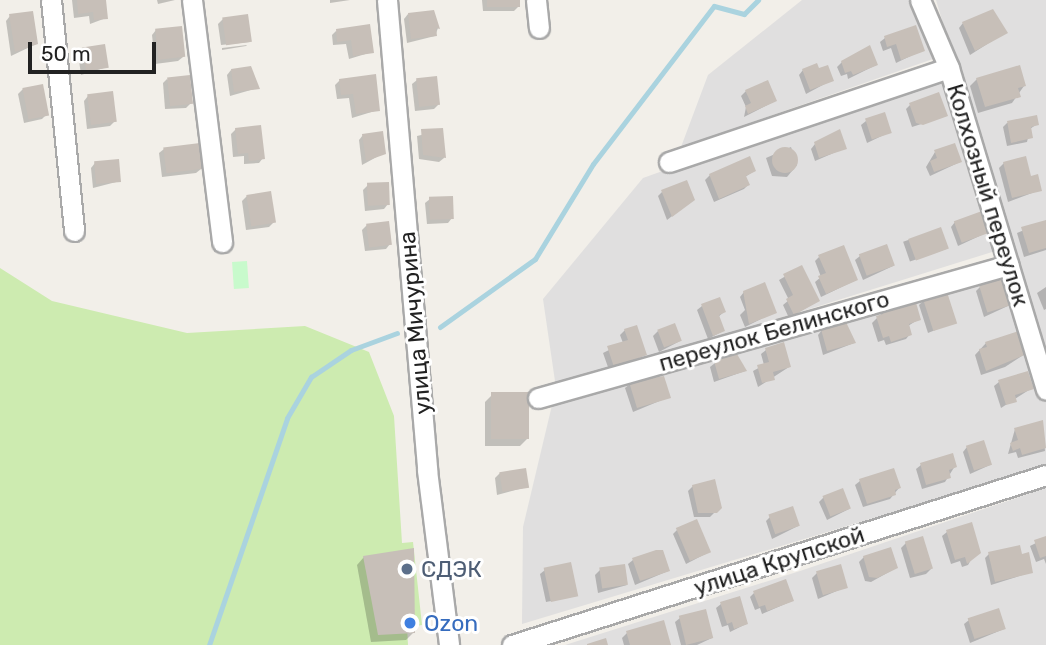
<!DOCTYPE html>
<meta charset="utf-8">
<style>
body{margin:0}
#map{position:relative;width:1046px;height:645px;overflow:hidden;background:#f2efe9;font-family:Rubik,sans-serif}
div>[style]{position:absolute}
.residential>*{inset:0;background:#e0dfdf}
.grass>*{inset:0;background:#cdebb0}
.park>*{inset:0;background:#c8facc;transform-origin:0 0}
.shadow>*{inset:0;background:#0003;transform-origin:0 0}
.stream>*{height:5px;margin:-2.5px;padding:0 2.5px;transform-origin:2.5px;border-radius:2.5px;background:#aad3df}
.building>*{inset:0;background:#c7bfb8;transform-origin:0 0}
.round{border-radius:50%}
.roads{filter:drop-shadow(2px 0 #a9a9a9) drop-shadow(-2px 0 #a9a9a9) drop-shadow(0 2px #a9a9a9) drop-shadow(0 -2px #a9a9a9)}
.minor>*{height:19px;margin:-9.5px;padding:0 9.5px;transform-origin:9.5px;border-radius:9.5px;background:#fff}
.dots>*{width:19px;height:19px;translate:-50% -50%;box-sizing:border-box;border:4px solid #fff;border-radius:50%}
span{translate:-50% -50%;white-space:nowrap;text-align:center;line-height:1.15;-webkit-text-stroke:6px #fff;paint-order:stroke}
.street-label{font-size:23px;color:#222}
.service-label{font-size:23px;color:#4e5e75}
.left{translate:0 -50%;text-align:left}
.shop-label{font-size:23px;color:#366cbe}
.scale{position:absolute;left:28px;top:42px;width:128px;height:32px;box-sizing:border-box;border:4px solid #222;border-top:0;padding-left:9px;font-size:21px;line-height:24px;white-space:nowrap;color:#222;-webkit-text-stroke:5px #fff;paint-order:stroke}
</style>
<div id="map">
<div class="residential">
<div style="clip-path:polygon(802px 0,913px 0,933px 59px,681px 147px,708px 75px)"></div>
<div style="clip-path:polygon(936px 0,1046px 0,1046px 367px)"></div>
<div style="clip-path:polygon(948px 69px,1005px 248px,556px 388px,543px 299px,643px 178px)"></div>
<div style="clip-path:polygon(1006px 266px,1046px 401px,1046px 466px,522px 624px,523px 527px,553px 401px)"></div>
<div style="clip-path:polygon(1046px 488px,1046px 645px,565px 645px,800px 571px)"></div>
</div>
<div class="grass">
<div style="clip-path:polygon(0 268px,52px 301px,187px 333px,305px 326px,369px 352px,394px 416px,402px 543px,413px 542px,422px 625px,407px 627px,408px 645px,0 645px)"></div>
</div>
<div class="park">
<div style="left:247px;top:261px;width:27px;height:15px;rotate:86deg"></div>
</div>
<div class="shadow">
<div style="clip-path:polygon(72px 0,104px 0,106px 18px,90px 24px,89px 16px,74px 18px)"></div>
<div style="clip-path:polygon(157px 0,175px 0,158px 4px)"></div>
<div style="clip-path:polygon(330px 0,350px 0,330px 3px)"></div>
<div style="clip-path:polygon(482px 0,518px 0,519px 6px,514px 11px,483px 11px)"></div>
<div style="clip-path:polygon(408px 14px,438px 28px,435px 36px,407px 43px,404px 19px)"></div>
<div style="clip-path:polygon(10px 16px,36px 44px,11px 56px,6px 21px)"></div>
<div style="clip-path:polygon(223px 19px,250px 42px,221px 45px,218px 24px)"></div>
<div style="clip-path:polygon(963px 23px,1006px 32px,970px 55px,959px 28px)"></div>
<div style="clip-path:polygon(156px 30px,183px 57px,178px 61px,155px 64px,152px 35px)"></div>
<div style="clip-path:polygon(336px 31px,372px 52px,349px 59px,346px 44px,333px 45px,332px 35px)"></div>
<div style="clip-path:polygon(885px 38px,923px 50px,896px 63px,891px 48px,883px 51px,880px 42px)"></div>
<div style="clip-path:polygon(247px 45px,246px 46px,222px 50px,222px 48px)"></div>
<div style="clip-path:polygon(83px 48px,107px 67px,81px 75px,78px 53px)"></div>
<div style="clip-path:polygon(842px 62px,876px 65px,848px 79px,847px 74px,841px 76px,837px 67px)"></div>
<div style="clip-path:polygon(231px 70px,258px 88px,230px 96px,227px 75px)"></div>
<div style="clip-path:polygon(803px 70px,818px 70px,832px 80px,806px 94px,799px 75px)"></div>
<div style="clip-path:polygon(167px 79px,191px 103px,186px 108px,165px 109px,163px 83px)"></div>
<div style="clip-path:polygon(977px 79px,1024px 86px,1012px 103px,978px 113px,970px 86px)"></div>
<div style="clip-path:polygon(340px 80px,378px 110px,352px 118px,349px 98px,337px 99px,335px 85px)"></div>
<div style="clip-path:polygon(417px 80px,438px 105px,434px 109px,415px 111px,412px 84px)"></div>
<div style="clip-path:polygon(23px 89px,47px 114px,42px 119px,24px 123px,18px 94px)"></div>
<div style="clip-path:polygon(746px 91px,775px 101px,744px 117px,746px 107px,741px 96px)"></div>
<div style="clip-path:polygon(88px 96px,115px 121px,110px 126px,87px 129px,84px 101px)"></div>
<div style="clip-path:polygon(910px 105px,946px 116px,912px 127px,906px 109px)"></div>
<div style="clip-path:polygon(866px 121px,890px 132px,867px 143px,861px 125px)"></div>
<div style="clip-path:polygon(1007px 123px,1037px 124px,1030px 129px,1027px 142px,1007px 146px,1003px 127px)"></div>
<div style="clip-path:polygon(236px 129px,263px 158px,259px 163px,244px 164px,244px 156px,233px 157px,231px 134px)"></div>
<div style="clip-path:polygon(442px 130px,444px 158px,439px 162px,419px 159px,417px 136px)"></div>
<div style="clip-path:polygon(363px 135px,384px 153px,362px 165px,359px 140px)"></div>
<div style="clip-path:polygon(815px 144px,845px 148px,815px 161px,811px 149px)"></div>
<div style="clip-path:polygon(791px 147px,797px 165px,787px 177px,772px 176px,766px 158px)"></div>
<div style="clip-path:polygon(164px 149px,201px 169px,196px 173px,162px 177px,159px 153px)"></div>
<div style="clip-path:polygon(935px 152px,960px 162px,930px 176px,926px 167px)"></div>
<div style="clip-path:polygon(95px 163px,120px 181px,93px 188px,91px 168px)"></div>
<div style="clip-path:polygon(1004px 163px,1030px 178px,1040px 190px,1008px 202px,999px 168px)"></div>
<div style="clip-path:polygon(754px 171px,745px 177px,748px 185px,744px 189px,714px 202px,705px 180px,710px 175px)"></div>
<div style="clip-path:polygon(368px 185px,388px 204px,384px 209px,365px 211px,363px 190px)"></div>
<div style="clip-path:polygon(662px 192px,693px 200px,667px 220px,658px 196px)"></div>
<div style="clip-path:polygon(247px 196px,274px 222px,269px 227px,246px 230px,242px 201px)"></div>
<div style="clip-path:polygon(430px 199px,452px 218px,448px 223px,427px 224px,425px 203px)"></div>
<div style="clip-path:polygon(1046px 221px,1046px 250px,1024px 257px,1017px 233px)"></div>
<div style="clip-path:polygon(955px 222px,988px 232px,958px 246px,951px 227px)"></div>
<div style="clip-path:polygon(367px 225px,390px 244px,386px 249px,365px 251px,362px 230px)"></div>
<div style="left:940px;top:229px;width:21px;height:39px;rotate:71deg"></div>
<div style="clip-path:polygon(860px 256px,893px 266px,863px 280px,855px 260px)"></div>
<div style="clip-path:polygon(819px 257px,856px 280px,821px 297px,815px 282px,821px 277px,815px 261px)"></div>
<div style="clip-path:polygon(801px 267px,818px 301px,789px 318px,783px 305px,789px 300px,779px 280px)"></div>
<div style="clip-path:polygon(980px 287px,1010px 305px,984px 317px,976px 291px)"></div>
<div style="clip-path:polygon(1046px 287px,1046px 309px,1044px 310px,1037px 293px)"></div>
<div style="clip-path:polygon(744px 292px,775px 312px,745px 327px,740px 315px,745px 310px,740px 297px)"></div>
<div style="clip-path:polygon(924px 300px,955px 322px,928px 333px,919px 305px)"></div>
<div style="clip-path:polygon(702px 306px,724px 312px,718px 317px,723px 331px,708px 339px,697px 310px)"></div>
<div style="clip-path:polygon(885px 310px,919px 319px,908px 326px,910px 334px,906px 339px,886px 345px,884px 340px,878px 342px,872px 323px)"></div>
<div style="clip-path:polygon(625px 330px,645px 355px,609px 370px,603px 353px,623px 343px,620px 335px)"></div>
<div style="clip-path:polygon(822px 330px,854px 343px,823px 355px,818px 335px)"></div>
<div style="clip-path:polygon(658px 331px,680px 341px,659px 352px,653px 336px)"></div>
<div style="clip-path:polygon(986px 343px,1025px 354px,1005px 367px,981px 375px,975px 355px)"></div>
<div style="clip-path:polygon(766px 350px,789px 367px,758px 387px,753px 371px,764px 365px,761px 354px)"></div>
<div style="clip-path:polygon(715px 363px,745px 371px,714px 382px,710px 367px)"></div>
<div style="clip-path:polygon(999px 382px,1032px 388px,1001px 408px,994px 386px)"></div>
<div style="clip-path:polygon(630px 384px,669px 397px,633px 412px,625px 388px)"></div>
<div style="clip-path:polygon(492px 395px,528px 438px,520px 446px,485px 446px,485px 402px)"></div>
<div style="clip-path:polygon(1042px 422px,1045px 451px,1018px 458px,1016px 452px,1008px 454px,1015px 429px)"></div>
<div style="clip-path:polygon(967px 447px,990px 465px,970px 474px,963px 452px)"></div>
<div style="clip-path:polygon(921px 465px,955px 466px,945px 482px,922px 489px,916px 469px)"></div>
<div style="clip-path:polygon(500px 473px,527px 487px,497px 495px,495px 478px)"></div>
<div style="clip-path:polygon(860px 481px,899px 488px,890px 499px,863px 507px,855px 485px)"></div>
<div style="clip-path:polygon(693px 486px,720px 507px,710px 517px,694px 517px,688px 491px)"></div>
<div style="clip-path:polygon(824px 497px,849px 509px,827px 520px,819px 502px)"></div>
<div style="clip-path:polygon(770px 517px,798px 526px,772px 539px,766px 521px)"></div>
<div style="clip-path:polygon(677px 530px,709px 552px,686px 564px,673px 534px)"></div>
<div style="clip-path:polygon(947px 532px,972px 558px,968px 565px,962px 567px,960px 561px,951px 564px,942px 536px)"></div>
<div style="clip-path:polygon(1046px 538px,1046px 564px,1044px 559px,1036px 562px,1030px 546px)"></div>
<div style="clip-path:polygon(906px 543px,931px 569px,926px 574px,910px 578px,901px 548px)"></div>
<div style="clip-path:polygon(989px 554px,1021px 556px,1032px 572px,991px 585px,985px 558px)"></div>
<div style="clip-path:polygon(364px 557px,413px 633px,406px 640px,371px 642px,357px 565px)"></div>
<div style="clip-path:polygon(864px 557px,896px 568px,871px 582px,865px 581px,859px 562px)"></div>
<div style="clip-path:polygon(633px 560px,668px 571px,635px 585px,628px 564px)"></div>
<div style="clip-path:polygon(545px 570px,576px 596px,546px 602px,540px 574px)"></div>
<div style="clip-path:polygon(600px 570px,627px 585px,598px 593px,595px 575px)"></div>
<div style="clip-path:polygon(817px 573px,846px 587px,818px 599px,812px 578px)"></div>
<div style="clip-path:polygon(754px 593px,792px 601px,762px 614px,760px 608px,755px 610px,750px 597px)"></div>
<div style="clip-path:polygon(721px 604px,746px 624px,730px 632px,728px 625px,722px 627px,716px 608px)"></div>
<div style="clip-path:polygon(680px 618px,712px 638px,697px 645px,681px 645px,675px 622px)"></div>
<div style="clip-path:polygon(969px 620px,1004px 629px,970px 643px,964px 624px)"></div>
<div style="clip-path:polygon(627px 633px,670px 645px,624px 645px,622px 638px)"></div>
</div>
<div class="stream">
<div style="left:440px;top:327px;width:117px;rotate:-35.6deg"></div>
<div style="left:535px;top:259px;width:111px;rotate:-58.6deg"></div>
<div style="left:593px;top:164px;width:199px;rotate:-52.6deg"></div>
<div style="left:714px;top:6px;width:31px;rotate:15deg"></div>
<div style="left:744px;top:14px;width:20px;rotate:-45deg"></div>
<div style="left:209px;top:645px;width:240px;rotate:-71deg"></div>
<div style="left:287px;top:418px;width:48px;rotate:-59.7deg"></div>
<div style="left:311px;top:377px;width:48px;rotate:-34deg"></div>
<div style="left:351px;top:350px;width:49px;rotate:-20.3deg"></div>
</div>
<div class="building">
<div style="clip-path:polygon(77px 0,106px 0,108px 19px,94px 20px,93px 12px,78px 14px)"></div>
<div style="left:487px;top:0;width:33px;height:7px"></div>
<div style="clip-path:polygon(993px 9px,1008px 33px,975px 51px,962px 22px)"></div>
<div style="clip-path:polygon(434px 10px,440px 29px,436px 28px,437px 36px,411px 39px,408px 13px)"></div>
<div style="clip-path:polygon(33px 11px,38px 44px,15px 52px,9px 14px)"></div>
<div style="left:248px;top:14px;width:28px;height:26px;rotate:82deg"></div>
<div style="clip-path:polygon(370px 24px,374px 53px,353px 56px,351px 40px,337px 42px,336px 29px)"></div>
<div style="clip-path:polygon(916px 25px,925px 51px,901px 60px,896px 44px,887px 47px,884px 36px)"></div>
<div style="left:182px;top:26px;width:31px;height:27px;rotate:84deg"></div>
<div style="left:105px;top:44px;width:24px;height:23px;rotate:81deg"></div>
<div style="clip-path:polygon(870px 45px,878px 65px,853px 75px,851px 71px,845px 73px,841px 61px)"></div>
<div style="clip-path:polygon(817px 63px,819px 68px,828px 65px,834px 81px,810px 90px,802px 69px)"></div>
<div style="clip-path:polygon(1020px 65px,1026px 86px,1018px 88px,1021px 97px,985px 107px,976px 78px)"></div>
<div style="clip-path:polygon(251px 66px,260px 89px,234px 92px,231px 69px)"></div>
<div style="clip-path:polygon(376px 74px,380px 111px,356px 114px,353px 94px,341px 95px,339px 79px)"></div>
<div style="left:190px;top:75px;width:29px;height:23px;rotate:84deg"></div>
<div style="left:437px;top:76px;width:29px;height:21px;rotate:84deg"></div>
<div style="clip-path:polygon(768px 80px,777px 101px,748px 114px,745px 106px,751px 103px,745px 90px)"></div>
<div style="left:43px;top:84px;width:32px;height:21px;rotate:79deg"></div>
<div style="left:113px;top:91px;width:31px;height:26px;rotate:83deg"></div>
<div style="clip-path:polygon(939px 92px,948px 116px,923px 125px,916px 123px,909px 103px)"></div>
<div style="left:885px;top:112px;width:22px;height:21px;rotate:72deg"></div>
<div style="clip-path:polygon(1037px 115px,1039px 125px,1031px 127px,1033px 138px,1011px 143px,1007px 121px)"></div>
<div style="clip-path:polygon(261px 125px,265px 159px,249px 161px,248px 153px,238px 154px,235px 128px)"></div>
<div style="clip-path:polygon(443px 128px,446px 158px,423px 155px,421px 129px)"></div>
<div style="clip-path:polygon(840px 129px,847px 149px,819px 158px,814px 142px)"></div>
<div style="clip-path:polygon(383px 131px,386px 154px,366px 161px,362px 134px)"></div>
<div style="left:200px;top:143px;width:26px;height:37px;rotate:83deg"></div>
<div style="clip-path:polygon(955px 143px,962px 162px,934px 172px,930px 161px,937px 158px,934px 150px)"></div>
<div class="round" style="left:772px;top:147px;width:26px;height:26px"></div>
<div style="clip-path:polygon(750px 156px,756px 171px,746px 176px,750px 185px,719px 199px,709px 174px)"></div>
<div style="clip-path:polygon(1026px 156px,1031px 176px,1038px 174px,1042px 191px,1012px 198px,1003px 162px)"></div>
<div style="left:119px;top:159px;width:23px;height:25px;rotate:85deg"></div>
<div style="clip-path:polygon(687px 180px,695px 200px,672px 217px,661px 190px)"></div>
<div style="left:389px;top:182px;width:23px;height:22px;rotate:88deg"></div>
<div style="left:271px;top:191px;width:32px;height:25px;rotate:81deg"></div>
<div style="left:453px;top:196px;width:23px;height:24px;rotate:88deg"></div>
<div style="left:982px;top:211px;width:23px;height:30px;rotate:70deg"></div>
<div style="clip-path:polygon(1046px 220px,1046px 248px,1029px 253px,1021px 227px)"></div>
<div style="left:389px;top:221px;width:24px;height:23px;rotate:83deg"></div>
<div style="left:941px;top:227px;width:23px;height:35px;rotate:70deg"></div>
<div style="left:887px;top:244px;width:23px;height:30px;rotate:70deg"></div>
<div style="clip-path:polygon(844px 245px,858px 280px,826px 294px,818px 276px,826px 273px,818px 255px)"></div>
<div style="clip-path:polygon(802px 265px,820px 301px,794px 315px,786px 299px,793px 295px,783px 274px)"></div>
<div style="left:1004px;top:278px;width:28px;height:26px;rotate:73deg"></div>
<div style="clip-path:polygon(765px 282px,777px 313px,749px 324px,743px 291px)"></div>
<div style="left:947px;top:292px;width:33px;height:25px;rotate:72deg"></div>
<div style="clip-path:polygon(720px 297px,726px 312px,719px 315px,725px 331px,713px 336px,701px 304px)"></div>
<div style="clip-path:polygon(915px 299px,921px 320px,909px 324px,912px 335px,891px 342px,889px 336px,883px 338px,876px 316px,883px 314px,884px 308px)"></div>
<div style="clip-path:polygon(846px 322px,856px 343px,827px 351px,821px 329px)"></div>
<div style="left:675px;top:323px;width:19px;height:19px;rotate:69deg"></div>
<div style="clip-path:polygon(637px 325px,647px 355px,614px 367px,607px 346px,628px 340px,624px 329px)"></div>
<div style="clip-path:polygon(1019px 331px,1027px 354px,986px 371px,979px 349px,987px 347px,985px 342px)"></div>
<div style="clip-path:polygon(784px 342px,791px 367px,773px 372px,775px 380px,762px 383px,757px 365px,769px 362px,765px 348px)"></div>
<div style="clip-path:polygon(737px 354px,747px 371px,719px 379px,714px 361px)"></div>
<div style="clip-path:polygon(1028px 371px,1034px 389px,1015px 395px,1017px 402px,1006px 405px,998px 380px)"></div>
<div style="clip-path:polygon(664px 376px,671px 398px,637px 408px,629px 382px)"></div>
<div style="left:529px;top:392px;width:47px;height:38px;rotate:90deg"></div>
<div style="clip-path:polygon(1043px 420px,1046px 448px,1022px 455px,1020px 448px,1013px 451px,1010px 443px,1018px 440px,1014px 428px)"></div>
<div style="left:984px;top:440px;width:26px;height:19px;rotate:72deg"></div>
<div style="clip-path:polygon(953px 453px,957px 467px,949px 470px,951px 478px,926px 485px,920px 463px)"></div>
<div style="left:526px;top:468px;width:20px;height:27px;rotate:81deg"></div>
<div style="clip-path:polygon(894px 468px,901px 488px,895px 490px,896px 495px,867px 504px,859px 479px)"></div>
<div style="clip-path:polygon(715px 479px,722px 508px,717px 513px,698px 513px,692px 485px)"></div>
<div style="left:843px;top:488px;width:22px;height:22px;rotate:69deg"></div>
<div style="left:793px;top:506px;width:21px;height:26px;rotate:71deg"></div>
<div style="left:697px;top:519px;width:36px;height:23px;rotate:67deg"></div>
<div style="clip-path:polygon(972px 522px,981px 553px,967px 564px,965px 557px,955px 560px,946px 530px)"></div>
<div style="left:923px;top:536px;width:34px;height:19px;rotate:73deg"></div>
<div style="clip-path:polygon(1046px 536px,1046px 556px,1040px 558px,1034px 540px)"></div>
<div style="clip-path:polygon(1020px 545px,1022px 554px,1029px 552px,1033px 573px,995px 582px,988px 552px)"></div>
<div style="clip-path:polygon(891px 547px,898px 568px,877px 578px,869px 577px,863px 556px)"></div>
<div style="clip-path:polygon(414px 548px,415px 633px,378px 635px,363px 556px)"></div>
<div style="clip-path:polygon(656px 550px,663px 550px,670px 571px,640px 581px,632px 558px)"></div>
<div style="left:571px;top:562px;width:35px;height:28px;rotate:78deg"></div>
<div style="left:625px;top:564px;width:21px;height:26px;rotate:82deg"></div>
<div style="left:841px;top:564px;width:25px;height:26px;rotate:74deg"></div>
<div style="clip-path:polygon(786px 579px,794px 601px,767px 611px,765px 605px,759px 607px,753px 591px)"></div>
<div style="clip-path:polygon(740px 596px,748px 624px,734px 629px,732px 622px,727px 624px,720px 602px)"></div>
<div style="left:999px;top:608px;width:22px;height:33px;rotate:72deg"></div>
<div style="left:706px;top:609px;width:30px;height:28px;rotate:76deg"></div>
<div style="clip-path:polygon(664px 620px,671px 645px,630px 645px,626px 631px)"></div>
<div style="clip-path:polygon(606px 638px,608px 645px,587px 645px,587px 644px)"></div>
</div>
<div class="roads">
<div class="minor">
<div style="left:51px;top:0;width:232px;rotate:84.3deg"></div>
<div style="left:192px;top:0;width:244px;rotate:82.9deg"></div>
<div style="left:387px;top:0;width:472px;rotate:85.1deg"></div>
<div style="left:427px;top:470px;width:176px;rotate:82.8deg"></div>
<div style="left:536px;top:0;width:28px;rotate:84deg"></div>
<div style="left:920px;top:0;width:74px;rotate:66.9deg"></div>
<div style="left:949px;top:68px;width:336px;rotate:73.2deg"></div>
<div style="left:669px;top:162px;width:295px;rotate:-18.6deg"></div>
<div style="left:538px;top:398px;width:489px;rotate:-15.8deg"></div>
<div style="left:512px;top:645px;width:560px;rotate:-17.66deg"></div>
</div>
</div>
<div class="dots">
<div style="left:407px;top:569px;background:#5c6f8a"></div>
<div style="left:410px;top:623px;background:#3f7fe0"></div>
</div>
<div class="street-label">
<span style="left:988px;top:195px;rotate:73deg">Колхозный переулок</span>
<span style="left:415px;top:323px;rotate:-95deg">улица Мичурина</span>
<span style="left:774px;top:331px;rotate:-16deg">переулок Белинского</span>
<span style="left:779px;top:561px;rotate:-18deg">улица Крупской</span>
</div>
<div class="service-label">
<span class="left" style="left:421px;top:569px">СДЭК</span>
</div>
<div class="shop-label">
<span class="left" style="left:424px;top:623px">Ozon</span>
</div>
<div class="scale">50 m</div>
</div>
